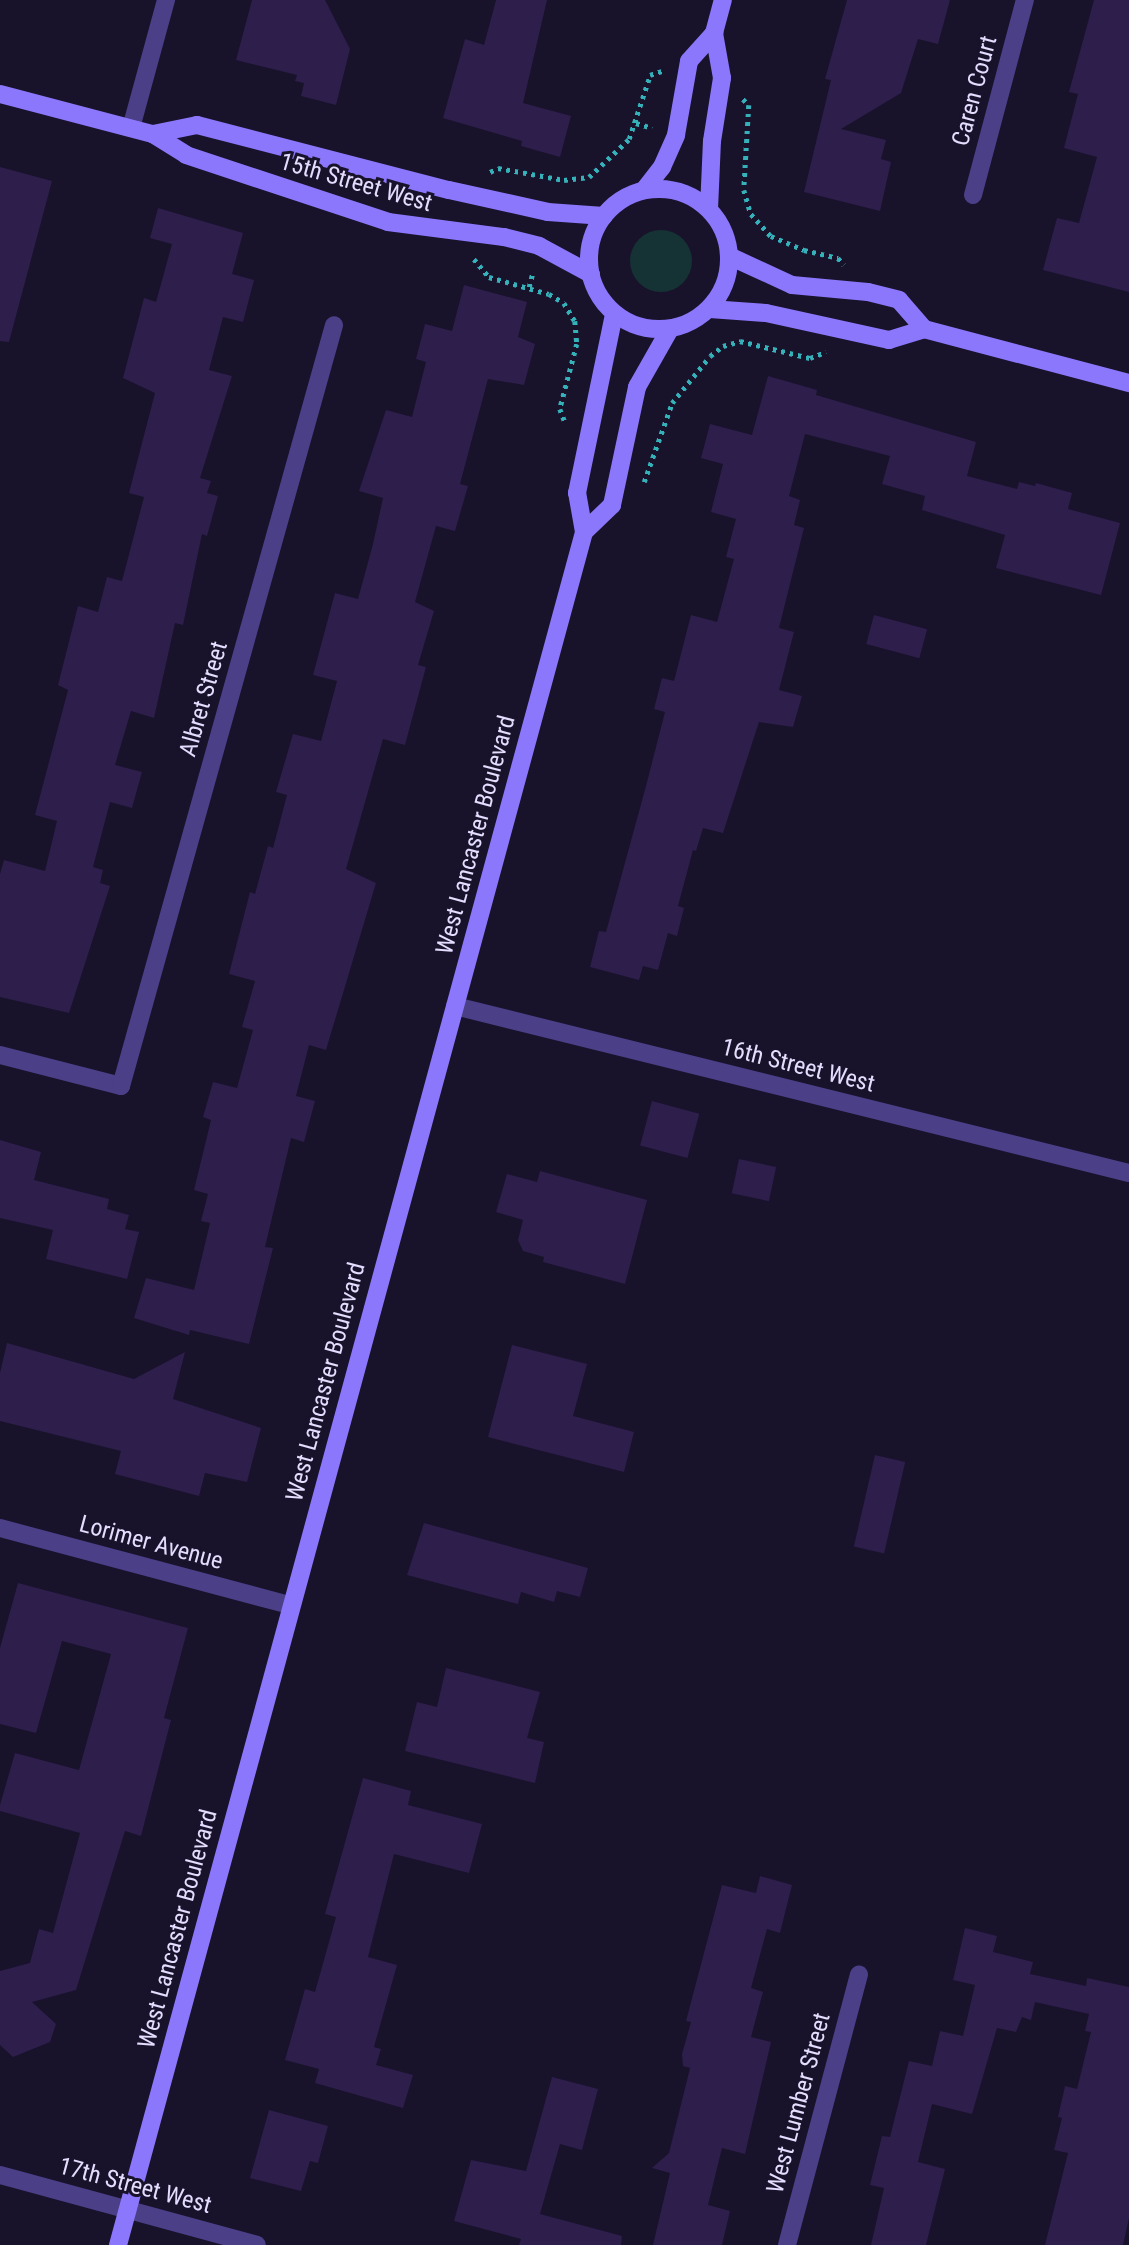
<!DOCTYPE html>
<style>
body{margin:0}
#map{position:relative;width:1129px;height:2245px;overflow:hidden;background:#19122b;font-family:"Roboto Condensed",sans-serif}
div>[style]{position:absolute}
.green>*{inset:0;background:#153234}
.round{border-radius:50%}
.building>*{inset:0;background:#2d1e4b;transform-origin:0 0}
.path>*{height:4.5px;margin-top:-2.25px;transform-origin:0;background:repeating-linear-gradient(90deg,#35b1ba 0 3.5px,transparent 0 8.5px)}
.street>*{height:18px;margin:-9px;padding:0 9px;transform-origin:9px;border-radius:9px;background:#4b3f88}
.secondary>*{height:18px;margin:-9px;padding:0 9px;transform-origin:9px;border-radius:9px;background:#8b77fb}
.secondary>.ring{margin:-9px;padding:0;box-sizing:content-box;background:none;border:18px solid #8b77fb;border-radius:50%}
span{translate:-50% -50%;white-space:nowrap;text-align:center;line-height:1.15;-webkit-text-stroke:6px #19122b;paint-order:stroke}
.street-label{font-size:24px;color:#e5ddfe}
</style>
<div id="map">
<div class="green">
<div class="round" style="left:630px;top:230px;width:62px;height:62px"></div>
</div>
<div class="building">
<div style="clip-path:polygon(252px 0,325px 0,350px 49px,336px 105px,301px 96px,304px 83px,295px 81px,297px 75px,236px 60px)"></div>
<div style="clip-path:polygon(496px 0,547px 0,523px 103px,571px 116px,560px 157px,521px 146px,522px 141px,443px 118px,465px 39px,484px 45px)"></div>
<div style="clip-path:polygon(847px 0,950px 0,938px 44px,918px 39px,901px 93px,841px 129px,886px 140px,881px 159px,891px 162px,880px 211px,804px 192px,831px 80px,825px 79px)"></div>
<div style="clip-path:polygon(1094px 0,1129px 0,1129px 292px,1043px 270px,1057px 218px,1079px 223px,1097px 157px,1064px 148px,1078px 94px,1069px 92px)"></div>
<div style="clip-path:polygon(0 167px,52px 181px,9px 342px,0 341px)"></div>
<div style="clip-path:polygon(158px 208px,243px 233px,232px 274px,254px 280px,243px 322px,223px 317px,209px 370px,232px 376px,200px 478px,211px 481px,207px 493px,218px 496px,207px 536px,202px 534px,183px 625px,175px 623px,154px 718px,131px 711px,115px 765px,142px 772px,132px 808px,110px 802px,93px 867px,103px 870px,100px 883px,110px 886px,69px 1013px,0 997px,0 874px,4px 860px,45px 871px,57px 821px,35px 815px,68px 690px,58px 685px,78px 606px,98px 612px,107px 577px,122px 581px,144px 497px,129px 493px,155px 393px,123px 378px,144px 298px,156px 302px,172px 244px,150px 238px)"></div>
<div style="clip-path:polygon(464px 285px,527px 302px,518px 337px,535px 344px,524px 385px,488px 379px,460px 484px,468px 486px,455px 531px,436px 526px,415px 602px,434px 611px,418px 665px,426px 667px,405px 745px,383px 739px,346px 869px,376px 883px,326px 1050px,309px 1045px,296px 1096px,315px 1101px,304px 1142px,291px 1138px,265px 1247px,273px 1248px,249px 1344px,190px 1330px,189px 1335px,134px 1318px,146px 1278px,194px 1290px,210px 1223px,201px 1221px,208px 1194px,194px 1190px,211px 1120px,203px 1117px,213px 1082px,237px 1088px,253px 1030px,242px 1027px,255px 981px,229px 974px,250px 892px,255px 894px,268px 846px,273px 848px,287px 795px,276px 792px,293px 734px,321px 741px,337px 681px,313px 675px,335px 593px,358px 599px,373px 544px,383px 498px,359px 491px,386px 410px,412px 417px,426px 362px,416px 359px,425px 324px,452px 331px)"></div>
<div style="clip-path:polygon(768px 376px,817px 390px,816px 395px,976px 442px,967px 476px,1017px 489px,1019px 482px,1035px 486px,1036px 483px,1072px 493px,1068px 509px,1120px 523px,1101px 595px,996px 568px,1005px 535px,922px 510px,925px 496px,882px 484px,890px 456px,805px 434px,789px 496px,800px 500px,794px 525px,804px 528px,779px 628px,794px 632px,779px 690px,802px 696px,793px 727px,759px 722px,723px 833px,703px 828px,696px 851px,693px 850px,678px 906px,684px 908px,677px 936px,668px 933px,658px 970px,643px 966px,639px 980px,590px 967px,599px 931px,606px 932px,646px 786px,665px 712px,654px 709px,662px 678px,674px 681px,691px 615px,717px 622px,734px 559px,726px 557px,736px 519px,711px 512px,723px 464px,701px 458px,710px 424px,752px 435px)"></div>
<div style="left:874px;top:615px;width:55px;height:30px;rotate:15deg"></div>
<div style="left:652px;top:1101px;width:49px;height:46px;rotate:15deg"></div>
<div style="clip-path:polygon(0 1140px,41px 1152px,34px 1180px,109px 1199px,107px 1209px,129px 1215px,125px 1229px,139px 1232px,127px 1279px,46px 1259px,53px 1230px,0 1218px)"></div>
<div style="left:739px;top:1159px;width:38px;height:35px;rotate:12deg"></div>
<div style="clip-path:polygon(540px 1171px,647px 1200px,625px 1284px,543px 1262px,544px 1257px,523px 1251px,518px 1240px,523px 1220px,496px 1212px,507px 1174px,537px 1182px)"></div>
<div style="clip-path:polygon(7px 1343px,134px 1379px,185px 1352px,173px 1399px,261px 1428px,247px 1482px,205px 1473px,199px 1496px,115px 1474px,121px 1451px,0 1421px,0 1373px)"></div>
<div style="clip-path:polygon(512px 1345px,587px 1364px,573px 1416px,634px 1432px,624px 1472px,488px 1437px)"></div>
<div style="left:875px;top:1455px;width:31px;height:94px;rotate:13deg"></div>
<div style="clip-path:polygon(424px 1523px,588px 1568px,580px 1597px,557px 1591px,554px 1602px,521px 1592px,518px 1604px,407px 1575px)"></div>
<div style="clip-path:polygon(18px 1583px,188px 1628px,164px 1718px,171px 1720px,141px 1836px,125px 1831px,76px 1990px,32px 2002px,56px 2024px,50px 2042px,13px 2057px,0 2045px,0 1971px,30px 1963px,39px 1929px,53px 1933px,80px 1833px,0 1811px,0 1805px,15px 1753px,79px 1770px,111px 1654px,62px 1641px,36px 1733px,0 1724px,0 1648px)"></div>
<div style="clip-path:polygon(446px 1668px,540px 1692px,527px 1738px,544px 1742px,535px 1783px,405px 1751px,417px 1702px,437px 1707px)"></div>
<div style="clip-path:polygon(363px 1778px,411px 1791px,408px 1805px,482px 1824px,469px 1873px,394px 1854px,368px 1957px,397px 1965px,374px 2047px,381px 2049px,376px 2065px,413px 2075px,403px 2108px,315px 2083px,319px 2069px,285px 2060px,305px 1989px,315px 1992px,336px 1917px,325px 1914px)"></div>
<div style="clip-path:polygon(760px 1876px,792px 1885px,780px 1933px,767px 1929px,751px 1988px,763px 1992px,751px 2037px,771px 2042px,745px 2154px,722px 2148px,708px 2205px,730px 2211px,722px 2245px,653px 2245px,670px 2173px,652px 2168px,669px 2153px,690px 2068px,683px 2066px,682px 2054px,691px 2022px,686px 2021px,722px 1885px,756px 1893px)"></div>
<div style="clip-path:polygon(965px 1928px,997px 1936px,993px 1952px,1033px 1962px,1030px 1974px,1086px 1986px,1087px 1978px,1129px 1987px,1129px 2218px,1123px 2245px,1045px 2245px,1068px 2153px,1054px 2150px,1062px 2118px,1058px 2117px,1065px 2086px,1077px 2089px,1091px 2032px,1085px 2031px,1089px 2014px,1035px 2002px,1031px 2020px,1022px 2017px,1016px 2032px,997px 2028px,972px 2114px,932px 2104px,918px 2162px,945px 2169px,926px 2245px,871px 2245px,884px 2188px,870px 2185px,882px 2136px,890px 2137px,909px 2061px,932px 2066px,940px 2031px,963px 2036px,975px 1985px,953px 1980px)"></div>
<div style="clip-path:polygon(552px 2077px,598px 2089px,582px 2150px,560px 2144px,540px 2214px,622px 2236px,621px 2245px,519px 2245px,521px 2239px,454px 2221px,471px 2160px,526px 2171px)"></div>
<div style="clip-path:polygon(269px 2110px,328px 2126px,318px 2163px,310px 2161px,301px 2191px,250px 2178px)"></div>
</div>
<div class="path">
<div style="left:743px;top:99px;width:8px;rotate:45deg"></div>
<div style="left:749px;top:105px;width:85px;rotate:93.4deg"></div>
<div style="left:744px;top:190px;width:25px;rotate:74deg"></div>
<div style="left:751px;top:214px;width:30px;rotate:48deg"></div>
<div style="left:771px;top:236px;width:36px;rotate:23deg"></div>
<div style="left:804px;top:250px;width:35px;rotate:13deg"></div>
<div style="left:838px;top:258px;width:9px;rotate:49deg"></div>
<div style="left:636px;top:123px;width:17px;rotate:17deg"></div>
<div style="left:490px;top:172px;width:9px;rotate:-27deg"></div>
<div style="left:498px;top:168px;width:67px;rotate:10.3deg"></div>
<div style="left:564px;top:180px;width:25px;rotate:-7deg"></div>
<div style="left:589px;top:177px;width:55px;rotate:-43.5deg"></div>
<div style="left:629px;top:139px;width:67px;rotate:-71.8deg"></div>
<div style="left:650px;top:75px;width:13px;rotate:-18deg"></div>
<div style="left:474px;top:259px;width:23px;rotate:50deg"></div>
<div style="left:489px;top:277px;width:62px;rotate:15.8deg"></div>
<div style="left:549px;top:294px;width:17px;rotate:31deg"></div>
<div style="left:564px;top:303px;width:21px;rotate:59deg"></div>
<div style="left:575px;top:321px;width:23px;rotate:85deg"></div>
<div style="left:577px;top:344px;width:67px;rotate:104.7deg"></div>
<div style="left:560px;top:409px;width:14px;rotate:69deg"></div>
<div style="left:529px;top:287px;width:16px;rotate:-76deg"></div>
<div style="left:644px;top:482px;width:84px;rotate:-70.5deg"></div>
<div style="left:672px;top:403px;width:60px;rotate:-51deg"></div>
<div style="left:710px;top:356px;width:16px;rotate:-38deg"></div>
<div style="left:723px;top:346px;width:18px;rotate:-16deg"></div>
<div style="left:740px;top:341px;width:72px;rotate:13.7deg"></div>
<div style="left:810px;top:358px;width:17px;rotate:-21deg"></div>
</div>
<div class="street">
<div style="left:131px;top:128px;width:133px;rotate:-74.7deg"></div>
<div style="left:973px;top:195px;width:202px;rotate:-75.1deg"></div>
<div style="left:455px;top:1006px;width:694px;rotate:13.92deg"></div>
<div style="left:0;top:1055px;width:125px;rotate:14.4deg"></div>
<div style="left:121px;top:1086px;width:790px;rotate:-74.36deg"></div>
<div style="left:0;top:1528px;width:300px;rotate:14.9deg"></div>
<div style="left:0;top:2175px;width:266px;rotate:15.2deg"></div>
<div style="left:787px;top:2245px;width:280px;rotate:-75.1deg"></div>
</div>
<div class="secondary">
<div style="left:0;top:94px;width:158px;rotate:14.7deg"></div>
<div style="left:153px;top:134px;width:39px;rotate:32deg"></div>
<div style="left:186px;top:155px;width:213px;rotate:18.3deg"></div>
<div style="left:388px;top:222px;width:117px;rotate:7.4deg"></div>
<div style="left:504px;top:237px;width:36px;rotate:14deg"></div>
<div style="left:539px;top:246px;width:59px;rotate:28.3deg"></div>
<div style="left:153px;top:134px;width:45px;rotate:-11.6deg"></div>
<div style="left:197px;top:125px;width:260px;rotate:14.5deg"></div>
<div style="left:449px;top:190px;width:101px;rotate:12.5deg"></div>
<div style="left:548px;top:212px;width:56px;rotate:4.1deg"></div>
<div class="ring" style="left:589px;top:189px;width:122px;height:122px"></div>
<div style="left:644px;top:190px;width:29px;rotate:-52deg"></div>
<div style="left:662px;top:167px;width:35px;rotate:-66deg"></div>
<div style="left:676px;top:135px;width:75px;rotate:-80deg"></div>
<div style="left:689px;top:61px;width:38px;rotate:-48deg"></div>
<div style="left:709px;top:209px;width:68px;rotate:-87.5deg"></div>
<div style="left:712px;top:141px;width:64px;rotate:-81deg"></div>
<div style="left:722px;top:78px;width:46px;rotate:-100.1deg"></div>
<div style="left:714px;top:33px;width:34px;rotate:-75deg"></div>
<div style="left:729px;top:256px;width:69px;rotate:24.7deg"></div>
<div style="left:792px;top:285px;width:76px;rotate:5.3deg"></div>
<div style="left:868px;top:292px;width:32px;rotate:14deg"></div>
<div style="left:899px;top:300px;width:38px;rotate:49deg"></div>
<div style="left:710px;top:309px;width:56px;rotate:4.1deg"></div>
<div style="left:766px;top:313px;width:126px;rotate:12.4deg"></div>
<div style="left:889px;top:340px;width:37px;rotate:-17deg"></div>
<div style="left:924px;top:329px;width:212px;rotate:14.8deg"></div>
<div style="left:584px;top:532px;width:39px;rotate:-44deg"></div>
<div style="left:612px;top:505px;width:121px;rotate:-78deg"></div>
<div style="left:637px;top:387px;width:67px;rotate:-60.4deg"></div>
<div style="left:118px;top:2245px;width:1775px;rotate:-74.78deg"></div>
<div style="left:584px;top:532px;width:40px;rotate:-100deg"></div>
<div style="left:577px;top:493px;width:183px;rotate:-78.3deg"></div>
</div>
<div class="street-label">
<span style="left:975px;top:91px;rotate:-75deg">Caren Court</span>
<span style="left:356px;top:183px;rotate:16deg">15th Street West</span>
<span style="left:204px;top:699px;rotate:-74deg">Albret Street</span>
<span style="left:476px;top:835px;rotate:-75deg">West Lancaster Boulevard</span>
<span style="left:798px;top:1066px;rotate:14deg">16th Street West</span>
<span style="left:326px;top:1382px;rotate:-75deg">West Lancaster Boulevard</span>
<span style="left:151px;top:1543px;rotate:15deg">Lorimer Avenue</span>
<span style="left:178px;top:1929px;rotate:-75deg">West Lancaster Boulevard</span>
<span style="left:799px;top:2103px;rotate:-75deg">West Lumber Street</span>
<span style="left:135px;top:2186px;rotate:15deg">17th Street West</span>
</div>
</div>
